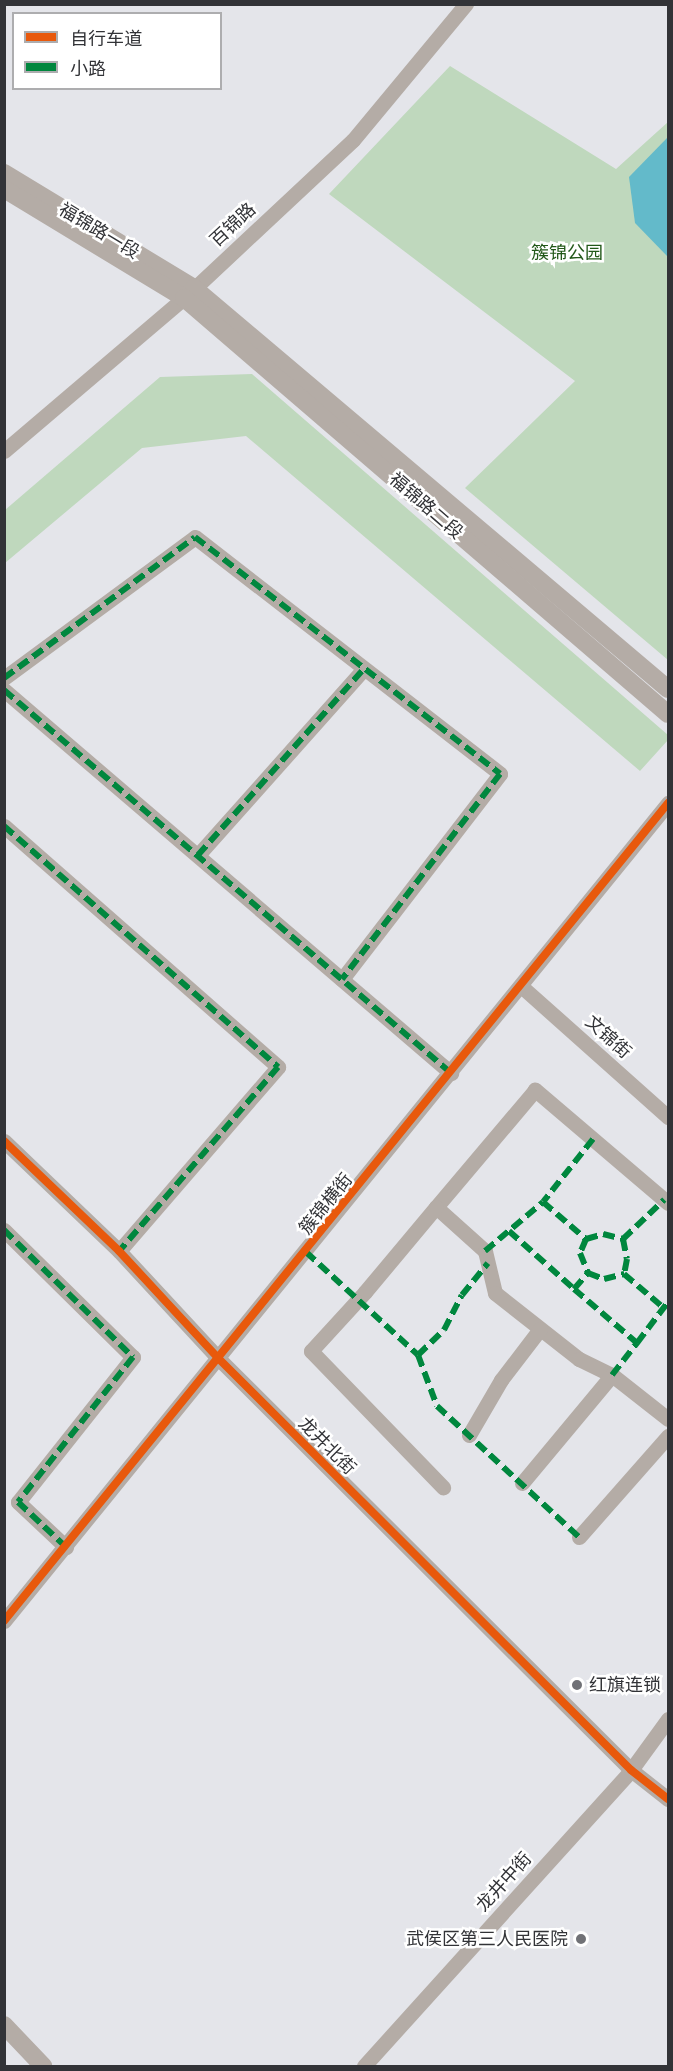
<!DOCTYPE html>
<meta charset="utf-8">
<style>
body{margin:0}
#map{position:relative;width:673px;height:2071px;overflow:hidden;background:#e4e5ea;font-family:Montserrat,"Noto Sans SC",sans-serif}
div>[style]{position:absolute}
.green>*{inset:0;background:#bfd8bd}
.water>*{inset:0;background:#63baca}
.minor>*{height:15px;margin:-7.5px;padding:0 7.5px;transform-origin:7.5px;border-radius:7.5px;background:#b4aca6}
.tertiary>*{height:18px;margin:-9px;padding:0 9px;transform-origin:9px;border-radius:9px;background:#b4aca6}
.quiet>*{height:6px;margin-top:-3px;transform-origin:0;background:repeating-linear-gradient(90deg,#00873e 0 12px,transparent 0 18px)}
.cycleway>*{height:8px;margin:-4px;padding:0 4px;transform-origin:4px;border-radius:4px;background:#e8590c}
.dots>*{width:16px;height:16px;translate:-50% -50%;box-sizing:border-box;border:3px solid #fff;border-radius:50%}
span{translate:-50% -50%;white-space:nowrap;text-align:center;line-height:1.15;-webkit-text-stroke:5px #fff;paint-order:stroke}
.street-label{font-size:18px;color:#323337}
.park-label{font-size:18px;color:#225819}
.poi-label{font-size:18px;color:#323337}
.left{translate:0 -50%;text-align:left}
.right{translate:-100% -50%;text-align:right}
.frame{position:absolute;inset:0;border:6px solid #323337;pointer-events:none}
.legend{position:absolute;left:12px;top:12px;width:210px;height:78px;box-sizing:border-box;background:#fff;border:2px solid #adadaf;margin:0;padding:8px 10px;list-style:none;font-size:18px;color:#323337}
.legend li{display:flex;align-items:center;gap:12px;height:30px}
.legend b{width:30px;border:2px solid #adadaf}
</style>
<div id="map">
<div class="green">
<div style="clip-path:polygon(450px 66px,616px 169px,668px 122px,668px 660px,465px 488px,575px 381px,329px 194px)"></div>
<div style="clip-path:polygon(252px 374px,668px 735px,668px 740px,640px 771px,246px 436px,142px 448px,5px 563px,5px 510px,160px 377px)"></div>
</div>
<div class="water">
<div style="clip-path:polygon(668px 137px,668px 257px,635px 223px,629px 177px)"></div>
</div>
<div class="minor">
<div style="left:4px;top:451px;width:236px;rotate:-40.4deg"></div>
<div style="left:184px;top:298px;width:231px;rotate:-43.1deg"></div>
<div style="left:353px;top:140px;width:177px;rotate:-50.3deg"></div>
<div style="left:4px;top:678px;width:237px;rotate:-36.4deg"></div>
<div style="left:195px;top:537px;width:386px;rotate:37.8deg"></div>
<div style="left:500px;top:774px;width:259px;rotate:127.6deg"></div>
<div style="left:4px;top:690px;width:589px;rotate:40.59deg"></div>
<div style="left:4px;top:826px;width:365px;rotate:41.3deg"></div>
<div style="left:278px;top:1067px;width:243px;rotate:130.8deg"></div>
<div style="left:198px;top:855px;width:249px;rotate:-48.3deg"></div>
<div style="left:521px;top:986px;width:197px;rotate:41.7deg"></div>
<div style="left:4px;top:1141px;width:159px;rotate:43.7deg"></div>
<div style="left:119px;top:1251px;width:147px;rotate:47.2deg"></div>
<div style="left:219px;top:1359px;width:582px;rotate:44.93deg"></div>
<div style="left:631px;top:1770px;width:47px;rotate:38.1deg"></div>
<div style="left:668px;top:1203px;width:175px;rotate:-139.6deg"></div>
<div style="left:535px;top:1090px;width:153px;rotate:130.2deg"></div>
<div style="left:436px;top:1207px;width:66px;rotate:41.9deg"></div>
<div style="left:485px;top:1251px;width:43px;rotate:76.6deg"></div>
<div style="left:495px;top:1293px;width:107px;rotate:38.2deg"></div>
<div style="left:579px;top:1359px;width:37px;rotate:26deg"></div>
<div style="left:612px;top:1375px;width:71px;rotate:38.2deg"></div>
<div style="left:436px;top:1207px;width:111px;rotate:129.9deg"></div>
<div style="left:365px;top:1292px;width:80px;rotate:132.5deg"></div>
<div style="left:311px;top:1351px;width:190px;rotate:45.9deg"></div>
<div style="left:4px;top:1230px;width:181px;rotate:44.6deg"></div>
<div style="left:133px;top:1357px;width:185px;rotate:128.4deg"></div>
<div style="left:18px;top:1502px;width:66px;rotate:43.2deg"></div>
<div style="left:469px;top:1435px;width:64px;rotate:-59.8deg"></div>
<div style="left:501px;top:1380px;width:64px;rotate:-52.6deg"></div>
<div style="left:522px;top:1483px;width:141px;rotate:-50.2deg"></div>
<div style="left:579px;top:1537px;width:135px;rotate:-48.6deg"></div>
<div style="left:4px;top:1621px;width:1054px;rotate:-50.93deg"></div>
<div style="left:364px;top:2066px;width:399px;rotate:-47.9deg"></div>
<div style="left:631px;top:1770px;width:63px;rotate:-54deg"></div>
</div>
<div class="tertiary">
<div style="left:4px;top:173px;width:222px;rotate:31.2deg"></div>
<div style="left:194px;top:288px;width:621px;rotate:40.23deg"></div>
<div style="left:4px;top:189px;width:210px;rotate:31.2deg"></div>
<div style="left:184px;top:298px;width:638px;rotate:40.68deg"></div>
<div style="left:4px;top:2025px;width:57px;rotate:46.4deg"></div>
</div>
<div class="quiet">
<div style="left:4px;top:678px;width:237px;rotate:-36.4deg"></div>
<div style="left:195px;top:537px;width:386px;rotate:37.8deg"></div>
<div style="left:500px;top:774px;width:259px;rotate:127.6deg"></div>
<div style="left:4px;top:690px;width:589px;rotate:40.59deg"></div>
<div style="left:4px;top:826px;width:365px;rotate:41.3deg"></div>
<div style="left:278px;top:1067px;width:243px;rotate:130.8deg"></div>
<div style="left:198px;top:855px;width:249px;rotate:-48.3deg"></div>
<div style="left:593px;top:1139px;width:80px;rotate:128.4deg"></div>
<div style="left:543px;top:1202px;width:57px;rotate:40.7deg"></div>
<div style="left:586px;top:1239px;width:18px;rotate:-16deg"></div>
<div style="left:603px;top:1234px;width:21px;rotate:14deg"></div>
<div style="left:623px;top:1239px;width:57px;rotate:-43.6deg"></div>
<div style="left:4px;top:1230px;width:181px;rotate:44.6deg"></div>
<div style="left:133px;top:1357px;width:185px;rotate:128.4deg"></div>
<div style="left:18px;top:1502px;width:66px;rotate:43.2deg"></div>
<div style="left:509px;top:1231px;width:87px;rotate:41.7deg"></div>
<div style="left:574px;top:1289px;width:21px;rotate:-49deg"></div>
<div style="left:586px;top:1239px;width:15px;rotate:113deg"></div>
<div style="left:580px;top:1253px;width:22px;rotate:68deg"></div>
<div style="left:588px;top:1273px;width:17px;rotate:21deg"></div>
<div style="left:604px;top:1279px;width:21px;rotate:-14deg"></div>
<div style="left:623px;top:1239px;width:20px;rotate:79deg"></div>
<div style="left:627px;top:1259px;width:15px;rotate:101deg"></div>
<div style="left:624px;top:1274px;width:52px;rotate:40.4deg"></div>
<div style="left:485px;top:1251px;width:76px;rotate:-40.2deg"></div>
<div style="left:306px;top:1252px;width:152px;rotate:42.6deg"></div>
<div style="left:418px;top:1355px;width:36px;rotate:-44deg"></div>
<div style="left:444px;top:1330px;width:39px;rotate:-63deg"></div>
<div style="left:462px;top:1295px;width:41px;rotate:-50.9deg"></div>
<div style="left:574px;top:1289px;width:83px;rotate:40.6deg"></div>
<div style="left:637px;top:1343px;width:51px;rotate:-52.9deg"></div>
<div style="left:418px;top:1355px;width:54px;rotate:69.6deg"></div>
<div style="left:437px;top:1406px;width:193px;rotate:42.7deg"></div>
<div style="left:612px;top:1375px;width:41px;rotate:-52deg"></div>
</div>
<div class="cycleway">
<div style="left:4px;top:1141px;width:159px;rotate:43.7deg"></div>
<div style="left:119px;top:1251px;width:147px;rotate:47.2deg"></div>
<div style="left:219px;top:1359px;width:582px;rotate:44.93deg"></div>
<div style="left:631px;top:1770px;width:47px;rotate:38.1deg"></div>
<div style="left:4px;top:1621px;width:1054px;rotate:-50.93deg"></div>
</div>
<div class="dots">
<div style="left:577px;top:1685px;background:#707176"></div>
<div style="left:581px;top:1939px;background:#707176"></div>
</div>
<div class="street-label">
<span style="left:233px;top:225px;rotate:-43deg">百锦路</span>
<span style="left:99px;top:231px;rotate:31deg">福锦路一段</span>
<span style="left:426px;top:506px;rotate:41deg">福锦路二段</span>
<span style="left:608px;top:1037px;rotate:42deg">文锦街</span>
<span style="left:326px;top:1204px;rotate:-51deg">簇锦横街</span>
<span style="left:327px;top:1446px;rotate:45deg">龙井北街</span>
<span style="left:504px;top:1882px;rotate:-48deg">龙井中街</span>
</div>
<div class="park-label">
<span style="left:567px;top:253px">簇锦公园</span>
</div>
<div class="poi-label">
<span class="left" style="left:589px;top:1685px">红旗连锁</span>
<span class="right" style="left:568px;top:1939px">武侯区第三人民医院</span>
</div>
<div class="frame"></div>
<ul class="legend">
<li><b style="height:8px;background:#e8590c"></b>自行车道</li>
<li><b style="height:8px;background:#00873e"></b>小路</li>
</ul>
</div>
